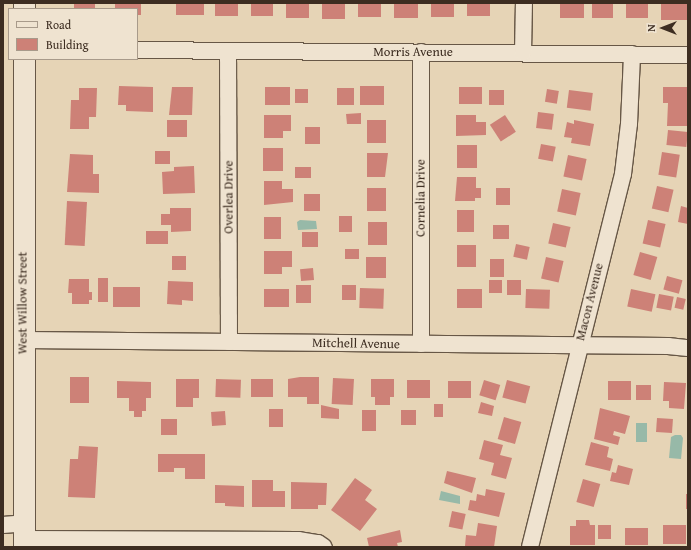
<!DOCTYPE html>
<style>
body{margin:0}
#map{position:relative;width:691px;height:550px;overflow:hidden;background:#e6d4b6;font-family:"Gentium Book Plus",serif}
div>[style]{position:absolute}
.water>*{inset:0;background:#97b9a8;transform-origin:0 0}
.building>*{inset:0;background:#cd8177;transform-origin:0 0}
.roads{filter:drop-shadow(1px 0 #675746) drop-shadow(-1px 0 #675746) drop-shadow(0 1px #675746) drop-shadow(0 -1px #675746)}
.minor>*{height:16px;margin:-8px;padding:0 8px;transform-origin:8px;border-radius:8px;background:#efe3d0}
.tertiary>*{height:21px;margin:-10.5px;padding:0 10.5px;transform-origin:10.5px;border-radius:10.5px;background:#efe3d0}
span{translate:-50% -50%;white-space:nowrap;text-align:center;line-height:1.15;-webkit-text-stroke:3px #efe3d0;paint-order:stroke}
.street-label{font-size:13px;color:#3d2d21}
.frame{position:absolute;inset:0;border:4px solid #3d2d21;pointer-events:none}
.legend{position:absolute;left:8px;top:8px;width:130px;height:52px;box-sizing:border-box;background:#efe3d0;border:1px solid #a89a8a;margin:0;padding:5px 7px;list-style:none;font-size:12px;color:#3d2d21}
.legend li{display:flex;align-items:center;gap:8px;height:20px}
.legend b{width:20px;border:1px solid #a89a8a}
.north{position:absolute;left:643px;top:8px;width:40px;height:40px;-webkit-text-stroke:3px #efe3d0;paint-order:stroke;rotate:270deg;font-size:11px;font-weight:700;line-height:16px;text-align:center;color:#3d2d21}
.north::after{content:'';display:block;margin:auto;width:14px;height:18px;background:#3d2d21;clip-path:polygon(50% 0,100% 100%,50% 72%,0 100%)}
</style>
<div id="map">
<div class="water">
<div style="clip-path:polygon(300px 220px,316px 221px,317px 229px,298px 230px,297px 222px)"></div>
<div style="left:636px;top:423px;width:11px;height:19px"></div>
<div style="clip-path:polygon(675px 435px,681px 435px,683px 438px,681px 459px,669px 458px,671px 437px)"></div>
<div style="clip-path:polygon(441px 491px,460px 496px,460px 504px,439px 500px)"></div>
</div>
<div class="building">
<div style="left:74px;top:3px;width:21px;height:6px"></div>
<div style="clip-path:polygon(115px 3px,141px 3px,141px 15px,137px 15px,137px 9px,115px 9px)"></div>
<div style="left:176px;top:3px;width:28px;height:12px"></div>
<div style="left:215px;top:3px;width:23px;height:13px"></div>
<div style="left:251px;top:3px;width:22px;height:13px"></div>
<div style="left:286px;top:3px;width:23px;height:15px"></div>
<div style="left:322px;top:3px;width:23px;height:16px"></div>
<div style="left:358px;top:3px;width:23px;height:14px"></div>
<div style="left:394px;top:3px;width:24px;height:15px"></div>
<div style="left:431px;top:3px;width:23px;height:14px"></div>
<div style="left:467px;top:3px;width:23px;height:13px"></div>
<div style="left:560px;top:3px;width:24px;height:15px"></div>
<div style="left:592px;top:3px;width:21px;height:15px"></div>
<div style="left:626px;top:3px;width:22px;height:15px"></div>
<div style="left:661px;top:3px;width:26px;height:17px"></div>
<div style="clip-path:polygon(119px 86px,153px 87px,153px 112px,126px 111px,126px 105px,118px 105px)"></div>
<div style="left:360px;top:86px;width:24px;height:19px"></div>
<div style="clip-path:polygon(172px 87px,193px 87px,192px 115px,169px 115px)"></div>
<div style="left:265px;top:87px;width:25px;height:18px"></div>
<div style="left:459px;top:87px;width:23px;height:17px"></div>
<div style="clip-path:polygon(663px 87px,687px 87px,687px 126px,667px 126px,668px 103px,663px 103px)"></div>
<div style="clip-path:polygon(79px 88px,97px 88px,96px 117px,89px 117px,89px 129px,70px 129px,71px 100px,79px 100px)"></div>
<div style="left:337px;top:88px;width:17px;height:17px"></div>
<div style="left:295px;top:89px;width:13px;height:14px"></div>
<div style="left:547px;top:89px;width:12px;height:13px;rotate:9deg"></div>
<div style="left:489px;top:90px;width:15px;height:15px"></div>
<div style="left:569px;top:90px;width:24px;height:18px;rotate:7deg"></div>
<div style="left:538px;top:112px;width:16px;height:16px;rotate:7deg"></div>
<div style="clip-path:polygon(361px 113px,361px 124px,347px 124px,346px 114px)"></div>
<div style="clip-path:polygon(264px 115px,291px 115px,291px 131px,283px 131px,283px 138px,264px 138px)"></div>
<div style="clip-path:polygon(456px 115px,476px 115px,476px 122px,486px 122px,486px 135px,456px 136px)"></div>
<div style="left:505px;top:115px;width:20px;height:18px;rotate:57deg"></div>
<div style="left:167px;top:120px;width:20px;height:17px"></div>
<div style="left:367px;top:120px;width:19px;height:23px"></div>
<div style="clip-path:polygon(574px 120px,594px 124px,590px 146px,571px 143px,572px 138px,564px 137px,567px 122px,574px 124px)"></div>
<div style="left:305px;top:127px;width:15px;height:17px"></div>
<div style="left:668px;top:130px;width:20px;height:15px;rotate:6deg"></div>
<div style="left:541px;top:144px;width:15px;height:15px;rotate:11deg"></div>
<div style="left:457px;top:145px;width:20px;height:23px"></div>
<div style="left:263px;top:148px;width:20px;height:23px"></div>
<div style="left:155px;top:151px;width:15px;height:13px"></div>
<div style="left:662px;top:152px;width:18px;height:23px;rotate:9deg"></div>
<div style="clip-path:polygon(367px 153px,388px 153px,385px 177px,367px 177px)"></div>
<div style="clip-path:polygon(70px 154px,93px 155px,93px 174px,99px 174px,99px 193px,67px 192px)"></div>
<div style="left:568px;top:155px;width:19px;height:22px;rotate:12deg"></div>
<div style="clip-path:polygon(194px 166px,195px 193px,163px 194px,162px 172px,174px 171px,174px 167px)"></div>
<div style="left:295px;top:167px;width:16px;height:11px"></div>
<div style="clip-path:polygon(457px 177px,476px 177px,476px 188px,481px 188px,481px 198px,475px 198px,475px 201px,455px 201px)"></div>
<div style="clip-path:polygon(264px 181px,282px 181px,282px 189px,293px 189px,293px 202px,264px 205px)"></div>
<div style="left:657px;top:186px;width:17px;height:23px;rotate:13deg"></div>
<div style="left:367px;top:188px;width:19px;height:23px"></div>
<div style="left:510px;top:188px;width:17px;height:14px;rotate:90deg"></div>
<div style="left:562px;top:189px;width:19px;height:23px;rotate:12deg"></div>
<div style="left:304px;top:194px;width:16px;height:17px"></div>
<div style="left:67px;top:201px;width:20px;height:44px;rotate:3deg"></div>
<div style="clip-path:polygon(681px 206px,688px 208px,688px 224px,678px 222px)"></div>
<div style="clip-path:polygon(170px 208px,191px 208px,191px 231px,171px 232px,171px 225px,161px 225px,161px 214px,170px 214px)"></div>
<div style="left:457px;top:210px;width:17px;height:22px"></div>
<div style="left:339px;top:216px;width:13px;height:16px"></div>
<div style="left:264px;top:217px;width:17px;height:22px"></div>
<div style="left:648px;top:220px;width:18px;height:24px;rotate:13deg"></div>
<div style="left:368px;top:222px;width:19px;height:23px"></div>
<div style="left:553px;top:223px;width:18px;height:21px;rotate:13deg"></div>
<div style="left:493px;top:225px;width:16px;height:14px"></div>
<div style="left:146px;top:231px;width:22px;height:13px"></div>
<div style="left:302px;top:232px;width:16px;height:15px"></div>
<div style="left:516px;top:244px;width:14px;height:13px;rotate:12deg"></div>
<div style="left:457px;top:245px;width:19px;height:22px"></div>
<div style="left:359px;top:249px;width:10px;height:14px;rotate:90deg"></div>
<div style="clip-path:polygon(264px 251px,292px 251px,292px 267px,282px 267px,282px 274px,264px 274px)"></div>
<div style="left:640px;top:252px;width:18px;height:24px;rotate:16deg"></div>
<div style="left:172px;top:256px;width:14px;height:14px"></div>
<div style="left:366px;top:257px;width:20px;height:21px"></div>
<div style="left:546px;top:257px;width:18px;height:22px;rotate:13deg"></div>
<div style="left:490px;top:259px;width:14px;height:18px"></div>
<div style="left:313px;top:268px;width:12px;height:13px;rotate:85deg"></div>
<div style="left:667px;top:276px;width:16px;height:14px;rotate:15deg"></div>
<div style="left:98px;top:278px;width:10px;height:24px"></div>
<div style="clip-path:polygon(69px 279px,89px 279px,89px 292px,92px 292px,92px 300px,89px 300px,89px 304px,72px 304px,72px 293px,68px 293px)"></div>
<div style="left:489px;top:280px;width:13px;height:13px"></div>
<div style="left:507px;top:280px;width:14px;height:15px"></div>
<div style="clip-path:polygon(168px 281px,193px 282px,193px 301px,182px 300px,182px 305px,167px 304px)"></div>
<div style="left:296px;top:285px;width:15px;height:18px"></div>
<div style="left:356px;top:285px;width:15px;height:14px;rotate:90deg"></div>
<div style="left:113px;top:287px;width:27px;height:20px"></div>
<div style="left:360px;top:288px;width:24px;height:20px;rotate:2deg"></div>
<div style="left:264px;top:289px;width:25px;height:18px"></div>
<div style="left:457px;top:289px;width:25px;height:19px"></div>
<div style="left:526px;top:289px;width:24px;height:19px;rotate:2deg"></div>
<div style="left:631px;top:289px;width:25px;height:18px;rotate:12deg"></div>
<div style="left:659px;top:294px;width:15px;height:14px;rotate:11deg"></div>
<div style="left:677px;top:297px;width:9px;height:11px;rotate:13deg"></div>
<div style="left:70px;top:377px;width:19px;height:26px"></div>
<div style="clip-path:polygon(300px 377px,319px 377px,319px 404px,307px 404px,307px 397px,288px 397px,288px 379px)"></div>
<div style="left:333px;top:378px;width:21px;height:26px;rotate:3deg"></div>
<div style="clip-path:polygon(176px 379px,199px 379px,199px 398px,193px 398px,193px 407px,176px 407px)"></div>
<div style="left:216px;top:379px;width:25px;height:18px;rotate:2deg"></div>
<div style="left:251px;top:379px;width:22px;height:18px"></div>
<div style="clip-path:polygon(371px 379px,394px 379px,394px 397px,390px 397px,390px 405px,375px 405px,375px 397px,371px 397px)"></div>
<div style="left:407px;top:380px;width:23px;height:18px"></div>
<div style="left:484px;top:380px;width:17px;height:16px;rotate:17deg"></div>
<div style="left:507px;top:380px;width:24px;height:18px;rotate:15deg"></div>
<div style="clip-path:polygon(117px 381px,151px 382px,151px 398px,146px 398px,146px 411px,142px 411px,142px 417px,134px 417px,134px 411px,129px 411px,129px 398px,117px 398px)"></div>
<div style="left:448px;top:381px;width:23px;height:17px"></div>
<div style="left:608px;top:381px;width:23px;height:19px"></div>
<div style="clip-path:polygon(664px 382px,686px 383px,684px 409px,669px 408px,669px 401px,663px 401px)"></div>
<div style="left:636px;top:385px;width:15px;height:15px"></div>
<div style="clip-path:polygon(481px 402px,494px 406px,492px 416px,478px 413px)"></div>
<div style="left:434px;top:404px;width:9px;height:13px"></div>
<div style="clip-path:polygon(321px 405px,339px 409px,339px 419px,321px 418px)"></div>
<div style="clip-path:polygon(600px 408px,630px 416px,625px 434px,614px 431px,613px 435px,620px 437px,618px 445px,594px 439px)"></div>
<div style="left:269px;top:409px;width:14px;height:18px"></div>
<div style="left:362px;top:410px;width:14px;height:21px"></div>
<div style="left:401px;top:410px;width:15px;height:15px"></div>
<div style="left:225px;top:411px;width:14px;height:14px;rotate:86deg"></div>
<div style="left:504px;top:417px;width:18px;height:23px;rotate:16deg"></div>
<div style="left:657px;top:418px;width:16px;height:14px;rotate:4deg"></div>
<div style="left:161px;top:419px;width:16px;height:16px"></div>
<div style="clip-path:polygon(484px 440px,503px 445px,500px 455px,512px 458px,506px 479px,491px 475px,494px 463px,479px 459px)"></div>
<div style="clip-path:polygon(591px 442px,609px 447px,607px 457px,613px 459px,610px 471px,585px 465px)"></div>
<div style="clip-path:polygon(79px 446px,98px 447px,95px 498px,68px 497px,70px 459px,78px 459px)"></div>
<div style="clip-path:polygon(158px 454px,205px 454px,205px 479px,185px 479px,185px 468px,174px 468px,174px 472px,158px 472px)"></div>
<div style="clip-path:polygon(618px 465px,633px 469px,629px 485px,610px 481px,612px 472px,616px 473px)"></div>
<div style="clip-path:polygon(447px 471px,476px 478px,472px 493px,444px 483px)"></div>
<div style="clip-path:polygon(355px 478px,372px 490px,365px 500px,377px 509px,360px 531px,331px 510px)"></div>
<div style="left:583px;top:479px;width:18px;height:24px;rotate:16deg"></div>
<div style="clip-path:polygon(252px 480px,273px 480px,273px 491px,285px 491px,285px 507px,252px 507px)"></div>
<div style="clip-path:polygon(291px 482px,327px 483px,326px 505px,318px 505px,318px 509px,291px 509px)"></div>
<div style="clip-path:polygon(215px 485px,244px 486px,244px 507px,225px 506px,225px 503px,215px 503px)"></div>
<div style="clip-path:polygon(486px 489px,505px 493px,499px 517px,468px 510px,470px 500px,476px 501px,477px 494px,485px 496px)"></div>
<div style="left:686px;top:494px;width:2px;height:15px"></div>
<div style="left:452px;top:511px;width:14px;height:16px;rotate:12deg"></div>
<div style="clip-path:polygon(576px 520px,589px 520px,590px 525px,595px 525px,595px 545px,570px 545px,570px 526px,576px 526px)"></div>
<div style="clip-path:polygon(478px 523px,497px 526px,494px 547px,465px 546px,466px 535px,476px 536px)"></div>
<div style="left:598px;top:525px;width:13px;height:14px"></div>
<div style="left:663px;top:525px;width:23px;height:19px"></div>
<div style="left:625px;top:528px;width:23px;height:17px"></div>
<div style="clip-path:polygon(400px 530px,402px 542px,397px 543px,398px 547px,369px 547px,367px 538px)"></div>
</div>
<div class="roads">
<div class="minor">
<div style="left:137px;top:50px;width:551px;rotate:0.52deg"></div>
<div style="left:228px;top:51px;width:291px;rotate:89.8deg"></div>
<div style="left:421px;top:52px;width:292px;rotate:90deg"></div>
<div style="left:523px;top:53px;width:50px;rotate:-88.9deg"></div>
<div style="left:23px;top:340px;width:645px;rotate:0.53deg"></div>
<div style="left:668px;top:346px;width:20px;rotate:6deg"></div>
<div style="left:3px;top:525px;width:21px;rotate:-5deg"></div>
<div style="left:24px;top:539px;width:274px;rotate:0.2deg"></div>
<div style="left:298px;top:540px;width:20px;rotate:9deg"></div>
<div style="left:318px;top:543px;width:7px;rotate:34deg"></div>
<div style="left:530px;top:547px;width:384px;rotate:-76deg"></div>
<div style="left:623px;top:174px;width:50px;rotate:-83.2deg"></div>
<div style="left:629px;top:124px;width:70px;rotate:-87.5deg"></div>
</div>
<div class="tertiary">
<div style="left:24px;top:9px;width:6px;rotate:-90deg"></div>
<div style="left:24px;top:547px;width:488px;rotate:-90deg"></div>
</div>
</div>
<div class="street-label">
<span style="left:413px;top:52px">Morris Avenue</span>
<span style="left:229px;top:197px;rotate:-90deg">Overlea Drive</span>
<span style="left:421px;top:198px;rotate:-90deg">Cornelia Drive</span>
<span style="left:590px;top:302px;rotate:-76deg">Macon Avenue</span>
<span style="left:23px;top:303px;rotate:-90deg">West Willow Street</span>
<span style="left:356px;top:344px;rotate:1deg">Mitchell Avenue</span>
</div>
<div class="frame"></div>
<ul class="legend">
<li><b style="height:5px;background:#efe3d0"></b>Road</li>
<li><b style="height:11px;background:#cd8177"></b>Building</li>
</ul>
<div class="north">N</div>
</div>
